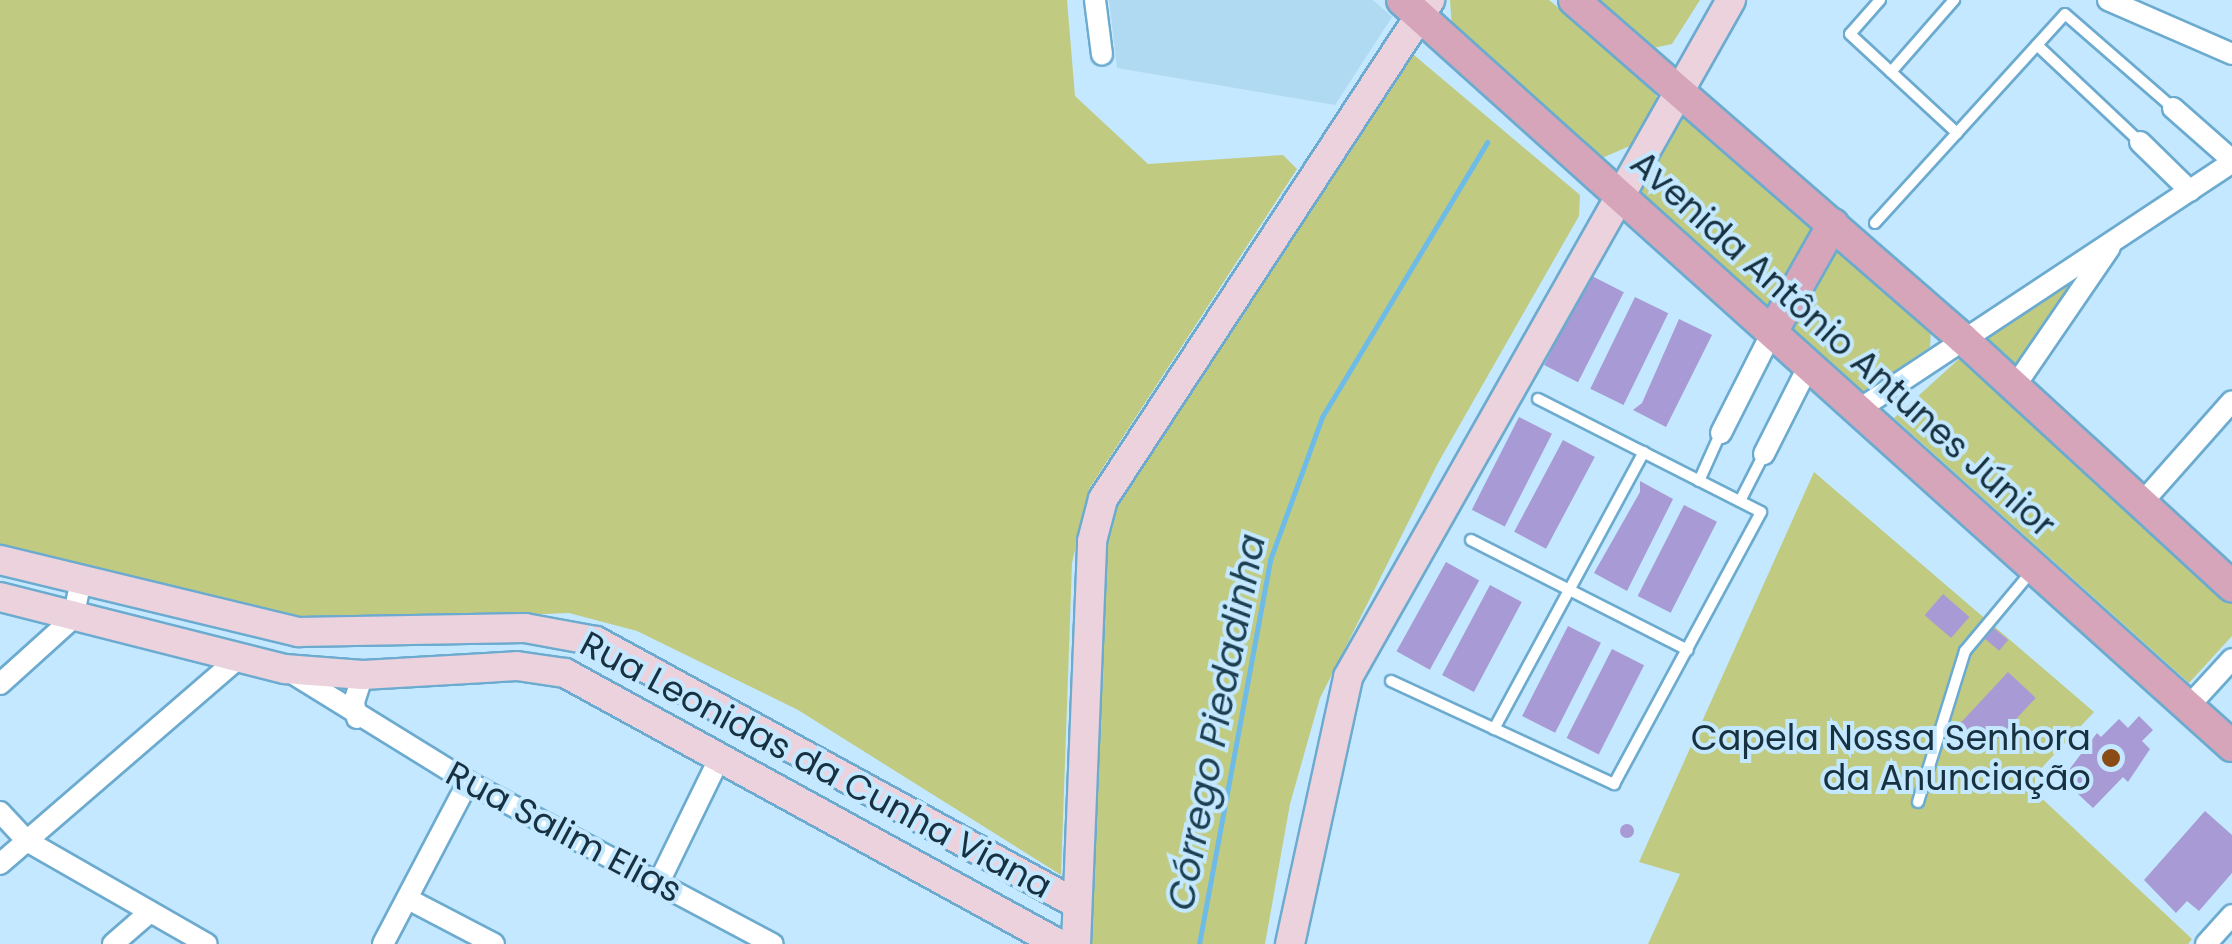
<!DOCTYPE html>
<meta charset="utf-8">
<style>
body{margin:0}
#map{position:relative;width:2232px;height:944px;overflow:hidden;background:#c3e8ff;font-family:Poppins,sans-serif}
div>[style]{position:absolute}
.built>*{inset:0;background:#b0daf2}
.green>*{inset:0;background:#c0cb81}
.stream>*{height:5px;margin:-2.5px;padding:0 2.5px;transform-origin:2.5px;border-radius:2.5px;background:#6fbbe8}
.building>*{inset:0;background:#a89ad4;transform-origin:0 0}
.round{border-radius:50%}
.roads{filter:drop-shadow(2px 0 #6cabcf) drop-shadow(-2px 0 #6cabcf) drop-shadow(0 2px #6cabcf) drop-shadow(0 -2px #6cabcf)}
.lane>*{height:10px;margin:-5px;padding:0 5px;transform-origin:5px;border-radius:5px;background:#fff}
.street>*{height:20px;margin:-10px;padding:0 10px;transform-origin:10px;border-radius:10px;background:#fff}
.secondary>*{height:28px;margin:-14px;padding:0 14px;transform-origin:14px;border-radius:14px;background:#ebd2dc}
.primary>*{height:30px;margin:-15px;padding:0 15px;transform-origin:15px;border-radius:15px;background:#d7a5b9}
.dots>*{width:28px;height:28px;translate:-50% -50%;box-sizing:border-box;border:5px solid #c3e8ff;border-radius:50%}
span{translate:-50% -50%;white-space:nowrap;text-align:center;line-height:1.15;-webkit-text-stroke:8px #c3e8ff;paint-order:stroke}
.street-label{font-size:35px;color:#173140}
.poi-label{font-size:35px;color:#173140}
.right{translate:-100% -50%;text-align:right}
.water-label{font-size:38px;color:#1d3f52;font-style:italic}
</style>
<div id="map">
<div class="built">
<div style="clip-path:polygon(1109px 0,1373px 0,1392px 17px,1335px 105px,1117px 68px)"></div>
</div>
<div class="green">
<div style="clip-path:polygon(0 0,1067px 0,1075px 96px,1148px 164px,1283px 155px,1297px 169px,1089px 489px,1072px 563px,1061px 875px,798px 710px,637px 631px,569px 613px,307px 624px,0 548px)"></div>
<div style="clip-path:polygon(1549px 0,1649px 83px,1659px 101px,1632px 145px,1602px 158px,1452px 28px,1450px 0)"></div>
<div style="clip-path:polygon(1594px 0,1700px 0,1672px 44px,1649px 49px)"></div>
<div style="clip-path:polygon(1408px 50px,1580px 195px,1579px 216px,1438px 463px,1320px 698px,1290px 804px,1265px 944px,1084px 944px,1103px 540px,1126px 479px)"></div>
<div style="clip-path:polygon(1684px 116px,1807px 215px,1813px 230px,1771px 313px,1635px 186px,1671px 121px)"></div>
<div style="clip-path:polygon(1839px 246px,1931px 330px,1930px 347px,1856px 397px,1793px 337px,1790px 320px,1829px 252px)"></div>
<div style="clip-path:polygon(2093px 260px,2014px 374px,1974px 339px)"></div>
<div style="clip-path:polygon(1960px 358px,1972px 360px,2232px 603px,2232px 636px,2189px 683px,1894px 418px)"></div>
<div style="clip-path:polygon(1814px 472px,2094px 712px,2035px 775px,2035px 792px,2192px 939px,2188px 944px,1648px 944px,1680px 874px,1639px 862px)"></div>
</div>
<div class="stream">
<div style="left:1199px;top:944px;width:391px;rotate:-79.5deg"></div>
<div style="left:1270px;top:560px;width:152px;rotate:-70deg"></div>
<div style="left:1322px;top:417px;width:321px;rotate:-59deg"></div>
</div>
<div class="building">
<div style="left:1590px;top:275px;width:38px;height:101px;rotate:27deg"></div>
<div style="left:1635px;top:297px;width:37px;height:102px;rotate:26deg"></div>
<div style="clip-path:polygon(1679px 319px,1712px 335px,1666px 427px,1633px 410px,1642px 403px)"></div>
<div style="left:1519px;top:417px;width:37px;height:104px;rotate:27deg"></div>
<div style="left:1563px;top:440px;width:36px;height:104px;rotate:28deg"></div>
<div style="clip-path:polygon(1640px 481px,1673px 499px,1627px 591px,1594px 573px,1640px 492px)"></div>
<div style="left:1684px;top:505px;width:37px;height:102px;rotate:27deg"></div>
<div style="left:1446px;top:562px;width:38px;height:102px;rotate:29deg"></div>
<div style="left:1490px;top:585px;width:36px;height:102px;rotate:28deg"></div>
<div style="left:1943px;top:594px;width:35px;height:28px;rotate:41deg"></div>
<div style="left:1989px;top:624px;width:25px;height:14px;rotate:40deg"></div>
<div style="left:1568px;top:626px;width:37px;height:101px;rotate:27deg"></div>
<div style="left:1612px;top:649px;width:36px;height:100px;rotate:27deg"></div>
<div style="left:2008px;top:672px;width:38px;height:73px;rotate:43deg"></div>
<div style="clip-path:polygon(2139px 716px,2153px 730px,2142px 741px,2150px 749px,2128px 782px,2123px 777px,2093px 808px,2062px 779px,2097px 733px,2101px 737px,2119px 719px,2128px 728px)"></div>
<div style="clip-path:polygon(2205px 811px,2232px 835px,2232px 873px,2199px 911px,2187px 901px,2176px 913px,2144px 880px)"></div>
<div class="round" style="left:1620px;top:824px;width:14px;height:14px"></div>
</div>
<div class="roads">
<div class="lane">
<div style="left:1880px;top:0;width:45px;rotate:131.4deg"></div>
<div style="left:1850px;top:34px;width:146px;rotate:42.8deg"></div>
<div style="left:2037px;top:45px;width:141px;rotate:43.3deg"></div>
<div style="left:1891px;top:72px;width:96px;rotate:-48.8deg"></div>
<div style="left:1875px;top:223px;width:282px;rotate:-47.7deg"></div>
<div style="left:2065px;top:14px;width:142px;rotate:41deg"></div>
<div style="left:1699px;top:481px;width:51px;rotate:-65.9deg"></div>
<div style="left:1740px;top:501px;width:53px;rotate:-62.9deg"></div>
<div style="left:1471px;top:540px;width:243px;rotate:26.9deg"></div>
<div style="left:1391px;top:681px;width:246px;rotate:24.8deg"></div>
<div style="left:1614px;top:784px;width:309px;rotate:-61.6deg"></div>
<div style="left:1761px;top:512px;width:250px;rotate:-153.1deg"></div>
<div style="left:1494px;top:729px;width:315px;rotate:-61.6deg"></div>
<div style="left:1918px;top:802px;width:158px;rotate:-72.7deg"></div>
<div style="left:1965px;top:651px;width:104px;rotate:-50.1deg"></div>
</div>
<div class="street">
<div style="left:1095px;top:0;width:55px;rotate:82.7deg"></div>
<div style="left:2108px;top:0;width:135px;rotate:23.5deg"></div>
<div style="left:2173px;top:108px;width:79px;rotate:41.4deg"></div>
<div style="left:2140px;top:142px;width:70px;rotate:44.4deg"></div>
<div style="left:2015px;top:386px;width:168px;rotate:-55.6deg"></div>
<div style="left:1858px;top:410px;width:449px;rotate:-33.5deg"></div>
<div style="left:1721px;top:433px;width:113px;rotate:-63.2deg"></div>
<div style="left:1764px;top:454px;width:100px;rotate:-63.2deg"></div>
<div style="left:2141px;top:504px;width:137px;rotate:-48.5deg"></div>
<div style="left:287px;top:670px;width:213px;rotate:31.7deg"></div>
<div style="left:468px;top:782px;width:345px;rotate:28deg"></div>
<div style="left:0;top:684px;width:98px;rotate:-42.1deg"></div>
<div style="left:73px;top:618px;width:38px;rotate:-78deg"></div>
<div style="left:2188px;top:707px;width:65px;rotate:-47.5deg"></div>
<div style="left:357px;top:718px;width:16px;rotate:-101deg"></div>
<div style="left:354px;top:702px;width:28px;rotate:-72deg"></div>
<div style="left:0;top:812px;width:40px;rotate:47deg"></div>
<div style="left:27px;top:841px;width:207px;rotate:29.8deg"></div>
<div style="left:0;top:864px;width:312px;rotate:-40.8deg"></div>
<div style="left:659px;top:882px;width:137px;rotate:-64deg"></div>
<div style="left:408px;top:899px;width:97px;rotate:27.6deg"></div>
<div style="left:113px;top:944px;width:49px;rotate:-40.9deg"></div>
<div style="left:383px;top:944px;width:183px;rotate:-62.3deg"></div>
<div style="left:2206px;top:944px;width:39px;rotate:-48deg"></div>
</div>
<div class="secondary">
<div style="left:0;top:560px;width:307px;rotate:13.6deg"></div>
<div style="left:298px;top:632px;width:227px;rotate:-1deg"></div>
<div style="left:525px;top:628px;width:72px;rotate:10.4deg"></div>
<div style="left:596px;top:641px;width:548px;rotate:28.67deg"></div>
<div style="left:0;top:597px;width:294px;rotate:14.2deg"></div>
<div style="left:285px;top:669px;width:78px;rotate:4.4deg"></div>
<div style="left:363px;top:675px;width:154px;rotate:-3.3deg"></div>
<div style="left:517px;top:666px;width:49px;rotate:8.3deg"></div>
<div style="left:565px;top:673px;width:563px;rotate:28.75deg"></div>
<div style="left:1076px;top:944px;width:403px;rotate:-87.7deg"></div>
<div style="left:1092px;top:541px;width:43px;rotate:-75.3deg"></div>
<div style="left:1103px;top:499px;width:597px;rotate:-56.76deg"></div>
<div style="left:1290px;top:944px;width:273px;rotate:-77.7deg"></div>
<div style="left:1348px;top:677px;width:778px;rotate:-60.5deg"></div>
</div>
<div class="primary">
<div style="left:1402px;top:0;width:1116px;rotate:41.95deg"></div>
<div style="left:1574px;top:0;width:515px;rotate:41.06deg"></div>
<div style="left:1962px;top:338px;width:367px;rotate:42.6deg"></div>
<div style="left:1772px;top:332px;width:124px;rotate:-60.5deg"></div>
</div>
</div>
<div class="dots">
<div style="left:2111px;top:758px;background:#8b4b14"></div>
</div>
<div class="street-label">
<span style="left:1843px;top:344px;rotate:42deg">Avenida Antônio Antunes Júnior</span>
<span style="left:816px;top:765px;rotate:28deg">Rua Leonidas da Cunha Viana</span>
<span style="left:564px;top:832px;rotate:28deg">Rua Salim Elias</span>
</div>
<div class="poi-label">
<span class="right" style="left:2091px;top:758px">Capela Nossa Senhora<br>da Anunciação</span>
</div>
<div class="water-label">
<span style="left:1216px;top:722px;rotate:-79deg">Córrego Piedadinha</span>
</div>
</div>
